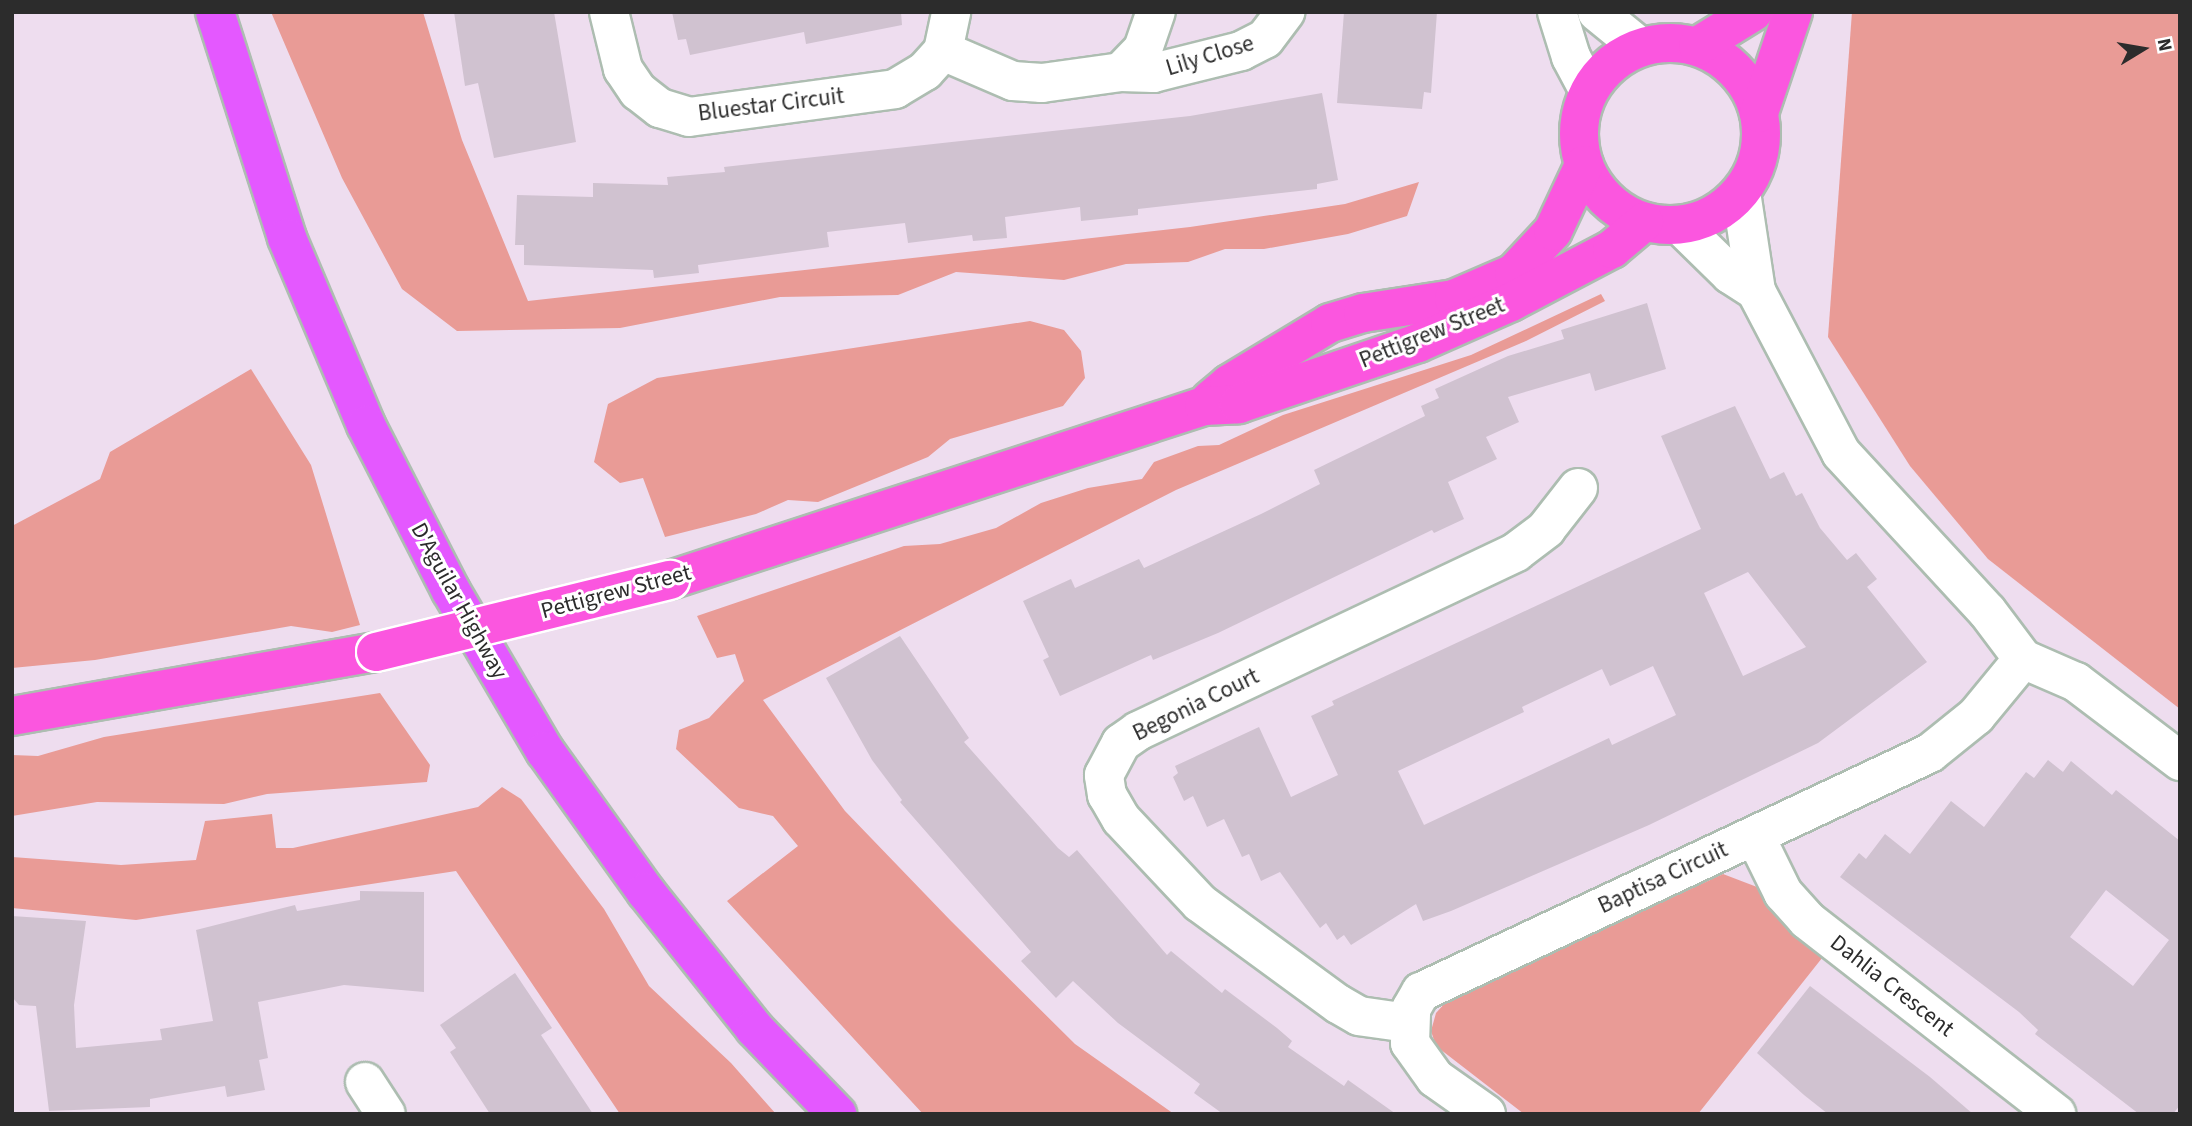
<!DOCTYPE html>
<style>
body{margin:0}
#map{position:relative;width:2192px;height:1126px;overflow:hidden;background:#eeddef;font-family:"Source Sans 3",sans-serif}
div>[style]{position:absolute}
.green>*{inset:0;background:#e99b96}
.building>*{inset:0;background:#d0c2d0}
.roads{filter:drop-shadow(2px 0 #adbdb1) drop-shadow(-2px 0 #adbdb1) drop-shadow(0 2px #adbdb1) drop-shadow(0 -2px #adbdb1)}
.minor>*{height:38px;margin:-19px;padding:0 19px;transform-origin:19px;border-radius:19px;background:#fff}
.major>*{height:38px;margin:-19px;padding:0 19px;transform-origin:19px;border-radius:19px;background:#fb56df}
.major>.ring{margin:-19px;padding:0;box-sizing:content-box;background:none;border:38px solid #fb56df;border-radius:50%}
.highway>*{height:38px;margin:-19px;padding:0 19px;transform-origin:19px;border-radius:19px;background:#e458ff}
.bridges{filter:drop-shadow(2px 0 #fff) drop-shadow(-2px 0 #fff) drop-shadow(0 2px #fff) drop-shadow(0 -2px #fff)}
.major-bridge>*{height:38px;margin:-19px;padding:0 19px;transform-origin:19px;border-radius:19px;background:#fb56df}
span{translate:-50% -50%;white-space:nowrap;text-align:center;line-height:1.15;-webkit-text-stroke:6px #fff;paint-order:stroke}
.street-label{font-size:23px;color:#2c2c2c}
.frame{position:absolute;inset:0;border:14px solid #2c2c2c;pointer-events:none}
.north{position:absolute;left:2108px;top:14px;width:70px;height:70px;-webkit-text-stroke:5px #fff;paint-order:stroke;rotate:79deg;font-size:19px;font-weight:700;line-height:28px;text-align:center;color:#2c2c2c}
.north::after{content:'';display:block;margin:auto;width:24px;height:32px;background:#2c2c2c;clip-path:polygon(50% 0,100% 100%,50% 72%,0 100%)}
</style>
<div id="map">
<div class="green">
<div style="clip-path:polygon(271px 12px,423px 12px,462px 140px,528px 301px,1190px 227px,1345px 204px,1419px 182px,1407px 216px,1348px 234px,1264px 249px,1225px 249px,1188px 262px,1126px 264px,1064px 280px,956px 272px,898px 295px,780px 297px,620px 328px,457px 331px,402px 289px,342px 178px)"></div>
<div style="clip-path:polygon(1852px 12px,2180px 12px,2180px 709px,1988px 559px,1910px 466px,1828px 337px)"></div>
<div style="clip-path:polygon(1601px 294px,1605px 301px,1526px 341px,1176px 490px,763px 700px,845px 811px,951px 921px,1075px 1044px,1174px 1114px,923px 1114px,727px 901px,798px 846px,773px 816px,739px 808px,676px 749px,679px 730px,709px 718px,744px 681px,735px 654px,717px 658px,697px 616px,904px 546px,940px 544px,996px 528px,1041px 503px,1088px 488px,1142px 479px,1154px 462px,1198px 446px,1219px 445px,1283px 415px,1471px 355px)"></div>
<div style="clip-path:polygon(1030px 321px,1064px 330px,1081px 351px,1085px 378px,1063px 406px,950px 439px,928px 457px,818px 502px,788px 500px,756px 514px,665px 537px,643px 478px,620px 483px,594px 462px,608px 404px,657px 378px)"></div>
<div style="clip-path:polygon(251px 369px,311px 465px,360px 625px,332px 632px,291px 626px,95px 660px,12px 668px,12px 526px,100px 479px,110px 452px)"></div>
<div style="clip-path:polygon(380px 693px,430px 765px,427px 782px,267px 794px,224px 804px,97px 802px,12px 816px,12px 755px,38px 756px,104px 737px)"></div>
<div style="clip-path:polygon(502px 787px,521px 799px,604px 909px,649px 986px,731px 1063px,776px 1114px,620px 1114px,456px 871px,136px 920px,12px 908px,12px 857px,121px 865px,196px 860px,205px 821px,272px 814px,276px 848px,293px 848px,478px 807px)"></div>
<div style="clip-path:polygon(1723px 874px,1757px 887px,1774px 910px,1826px 953px,1698px 1114px,1524px 1114px,1436px 1046px,1431px 1031px,1436px 1013px,1446px 1002px)"></div>
</div>
<div class="building">
<div style="clip-path:polygon(454px 12px,554px 12px,576px 142px,494px 158px,478px 83px,465px 86px)"></div>
<div style="clip-path:polygon(672px 12px,901px 12px,902px 25px,806px 44px,804px 32px,690px 55px,686px 39px,678px 40px)"></div>
<div style="clip-path:polygon(1344px 12px,1437px 12px,1431px 93px,1424px 92px,1422px 109px,1337px 103px)"></div>
<div style="clip-path:polygon(1322px 93px,1338px 180px,1317px 184px,1317px 189px,1138px 209px,1138px 215px,1081px 221px,1080px 207px,1005px 217px,1007px 238px,973px 241px,972px 235px,908px 243px,905px 223px,827px 232px,829px 247px,698px 265px,699px 273px,654px 278px,653px 270px,524px 265px,524px 245px,515px 245px,517px 195px,593px 197px,593px 183px,668px 185px,667px 177px,725px 172px,724px 167px,1190px 116px)"></div>
<div style="clip-path:polygon(1647px 303px,1666px 369px,1595px 391px,1590px 373px,1508px 397px,1519px 422px,1486px 437px,1497px 459px,1448px 482px,1464px 519px,1434px 533px,1432px 530px,1218px 633px,1153px 660px,1151px 655px,1060px 696px,1043px 660px,1049px 657px,1023px 601px,1071px 579px,1075px 588px,1139px 559px,1144px 568px,1261px 514px,1320px 484px,1314px 470px,1425px 416px,1421px 406px,1439px 398px,1435px 389px,1508px 356px,1564px 339px,1561px 330px)"></div>
<div style="clip-path:polygon(evenodd,1735px 406px,1770px 479px,1784px 472px,1796px 496px,1802px 493px,1820px 528px,1847px 560px,1856px 553px,1877px 579px,1867px 587px,1927px 662px,1818px 743px,1649px 825px,1451px 911px,1423px 921px,1416px 904px,1351px 945px,1344px 935px,1337px 940px,1326px 923px,1320px 928px,1280px 872px,1261px 881px,1249px 854px,1242px 857px,1224px 819px,1207px 827px,1193px 796px,1184px 801px,1173px 777px,1178px 773px,1175px 766px,1259px 727px,1291px 797px,1338px 775px,1311px 716px,1334px 705px,1332px 701px,1701px 529px,1661px 436px,1735px 406px,1748px 572px,1806px 647px,1743px 676px,1704px 593px,1748px 572px,1735px 406px,1653px 666px,1676px 715px,1612px 745px,1609px 738px,1424px 825px,1398px 771px,1524px 712px,1522px 707px,1602px 669px,1610px 686px,1653px 666px)"></div>
<div style="clip-path:polygon(900px 636px,969px 738px,964px 742px,1058px 848px,1069px 857px,1077px 850px,1167px 955px,1171px 951px,1222px 993px,1225px 989px,1277px 1028px,1292px 1041px,1288px 1047px,1344px 1086px,1348px 1080px,1396px 1114px,1223px 1114px,1194px 1093px,1200px 1084px,1118px 1023px,1073px 981px,1056px 998px,1021px 961px,1031px 952px,900px 802px,902px 800px,872px 760px,826px 678px)"></div>
<div style="clip-path:polygon(evenodd,2048px 760px,2063px 772px,2071px 761px,2112px 795px,2116px 790px,2180px 841px,2180px 1105px,2173px 1114px,2139px 1114px,2035px 1034px,2038px 1030px,2019px 1012px,1840px 877px,1859px 853px,1866px 859px,1885px 834px,1910px 854px,1951px 801px,1984px 827px,2026px 772px,2034px 778px,2048px 760px,2106px 890px,2169px 940px,2133px 986px,2070px 937px,2106px 890px)"></div>
<div style="clip-path:polygon(360px 891px,424px 892px,424px 992px,344px 985px,258px 1002px,268px 1058px,259px 1060px,265px 1090px,227px 1097px,225px 1086px,150px 1099px,150px 1107px,49px 1111px,36px 1006px,19px 1005px,12px 997px,12px 916px,86px 921px,74px 1005px,76px 1048px,162px 1040px,160px 1029px,213px 1021px,196px 930px,295px 905px,297px 911px,360px 900px)"></div>
<div style="clip-path:polygon(515px 973px,552px 1028px,541px 1035px,593px 1114px,490px 1114px,450px 1052px,456px 1048px,440px 1025px)"></div>
<div style="clip-path:polygon(1810px 986px,1930px 1077px,1973px 1114px,1828px 1114px,1804px 1095px,1757px 1053px)"></div>
</div>
<div class="roads">
<div class="minor">
<div style="left:609px;top:12px;width:59px;rotate:76.2deg"></div>
<div style="left:623px;top:69px;width:27px;rotate:56deg"></div>
<div style="left:638px;top:91px;width:28px;rotate:38deg"></div>
<div style="left:660px;top:108px;width:30px;rotate:17deg"></div>
<div style="left:689px;top:117px;width:208px;rotate:-7.7deg"></div>
<div style="left:895px;top:89px;width:35px;rotate:-31deg"></div>
<div style="left:925px;top:71px;width:27px;rotate:-48deg"></div>
<div style="left:943px;top:51px;width:40px;rotate:-78deg"></div>
<div style="left:1557px;top:12px;width:47px;rotate:72.7deg"></div>
<div style="left:1571px;top:57px;width:38px;rotate:62deg"></div>
<div style="left:1597px;top:12px;width:55px;rotate:39.1deg"></div>
<div style="left:943px;top:51px;width:76px;rotate:23.2deg"></div>
<div style="left:1013px;top:81px;width:29px;rotate:4deg"></div>
<div style="left:1042px;top:83px;width:80px;rotate:-7.9deg"></div>
<div style="left:1121px;top:72px;width:32px;rotate:2deg"></div>
<div style="left:1153px;top:73px;width:91px;rotate:-14deg"></div>
<div style="left:1241px;top:51px;width:27px;rotate:-27deg"></div>
<div style="left:1265px;top:39px;width:34px;rotate:-53deg"></div>
<div style="left:1121px;top:72px;width:32px;rotate:-46deg"></div>
<div style="left:1143px;top:49px;width:39px;rotate:-71deg"></div>
<div style="left:1741px;top:192px;width:100px;rotate:81.4deg"></div>
<div style="left:1756px;top:291px;width:183px;rotate:62.3deg"></div>
<div style="left:1841px;top:453px;width:215px;rotate:47.3deg"></div>
<div style="left:1987px;top:611px;width:60px;rotate:53.1deg"></div>
<div style="left:2023px;top:659px;width:58px;rotate:23.5deg"></div>
<div style="left:2076px;top:682px;width:131px;rotate:37.2deg"></div>
<div style="left:1681px;top:226px;width:69px;rotate:44.4deg"></div>
<div style="left:1730px;top:274px;width:31px;rotate:33deg"></div>
<div style="left:1755px;top:836px;width:64px;rotate:63.8deg"></div>
<div style="left:1783px;top:893px;width:36px;rotate:48deg"></div>
<div style="left:1807px;top:920px;width:316px;rotate:37.9deg"></div>
<div style="left:1408px;top:1023px;width:49px;rotate:-171.9deg"></div>
<div style="left:1359px;top:1016px;width:24px;rotate:-150deg"></div>
<div style="left:1338px;top:1004px;width:171px;rotate:-143.8deg"></div>
<div style="left:1200px;top:903px;width:115px;rotate:-133.2deg"></div>
<div style="left:1121px;top:819px;width:28px;rotate:-120deg"></div>
<div style="left:1107px;top:795px;width:20px;rotate:-99deg"></div>
<div style="left:1104px;top:775px;width:36px;rotate:-62deg"></div>
<div style="left:1121px;top:743px;width:21px;rotate:-35deg"></div>
<div style="left:1138px;top:731px;width:418px;rotate:-25.3deg"></div>
<div style="left:1516px;top:552px;width:38px;rotate:-37deg"></div>
<div style="left:1546px;top:529px;width:52px;rotate:-52deg"></div>
<div style="left:365px;top:1082px;width:38px;rotate:57deg"></div>
<div style="left:1486px;top:1114px;width:62px;rotate:-144.8deg"></div>
<div style="left:1435px;top:1078px;width:43px;rotate:-125.5deg"></div>
<div style="left:1410px;top:1043px;width:34px;rotate:-88deg"></div>
<div style="left:1411px;top:1009px;width:20px;rotate:-60deg"></div>
<div style="left:1421px;top:992px;width:562px;rotate:-25.15deg"></div>
<div style="left:1930px;top:753px;width:59px;rotate:-38.8deg"></div>
<div style="left:1976px;top:716px;width:74px;rotate:-50.5deg"></div>
</div>
<div class="major">
<div class="ring" style="left:1579px;top:43px;width:144px;height:144px"></div>
<div style="left:1698px;top:46px;width:65px;rotate:-31.7deg"></div>
<div style="left:1759px;top:113px;width:107px;rotate:-71.4deg"></div>
<div style="left:1210px;top:400px;width:25px;rotate:-40deg"></div>
<div style="left:1229px;top:384px;width:118px;rotate:-31.1deg"></div>
<div style="left:1330px;top:323px;width:34px;rotate:-17deg"></div>
<div style="left:1363px;top:313px;width:92px;rotate:-8.7deg"></div>
<div style="left:1454px;top:299px;width:65px;rotate:-23.4deg"></div>
<div style="left:1514px;top:273px;width:57px;rotate:-47.1deg"></div>
<div style="left:1553px;top:231px;width:73px;rotate:-64.8deg"></div>
<div style="left:670px;top:580px;width:562px;rotate:-18.05deg"></div>
<div style="left:1204px;top:406px;width:35px;rotate:-3deg"></div>
<div style="left:1239px;top:404px;width:189px;rotate:-18.8deg"></div>
<div style="left:1418px;top:343px;width:102px;rotate:-23.8deg"></div>
<div style="left:1511px;top:302px;width:114px;rotate:-27.7deg"></div>
<div style="left:1612px;top:249px;width:42px;rotate:-40.2deg"></div>
<div style="left:12px;top:716px;width:370px;rotate:-10deg"></div>
</div>
<div class="highway">
<div style="left:215px;top:12px;width:237px;rotate:72.3deg"></div>
<div style="left:287px;top:238px;width:203px;rotate:67.1deg"></div>
<div style="left:366px;top:425px;width:186px;rotate:62.9deg"></div>
<div style="left:451px;top:591px;width:186px;rotate:59.6deg"></div>
<div style="left:545px;top:751px;width:173px;rotate:54.4deg"></div>
<div style="left:646px;top:892px;width:174px;rotate:51.5deg"></div>
<div style="left:754px;top:1028px;width:120px;rotate:46deg"></div>
</div>
</div>
<div class="bridges">
<div class="major-bridge">
<div style="left:376px;top:652px;width:303px;rotate:-13.8deg"></div>
</div>
</div>
<div class="street-label">
<span style="left:1210px;top:56px;rotate:-17deg">Lily Close</span>
<span style="left:771px;top:105px;rotate:-7deg">Bluestar Circuit</span>
<span style="left:1432px;top:333px;rotate:-22deg">Pettigrew Street</span>
<span style="left:616px;top:592px;rotate:-15deg">Pettigrew Street</span>
<span style="left:459px;top:601px;rotate:61deg">D'Aguilar Highway</span>
<span style="left:1196px;top:705px;rotate:-26deg">Begonia Court</span>
<span style="left:1663px;top:878px;rotate:-25deg">Baptisa Circuit</span>
<span style="left:1892px;top:986px;rotate:38deg">Dahlia Crescent</span>
</div>
<div class="frame"></div>
<div class="north">N</div>
</div>
